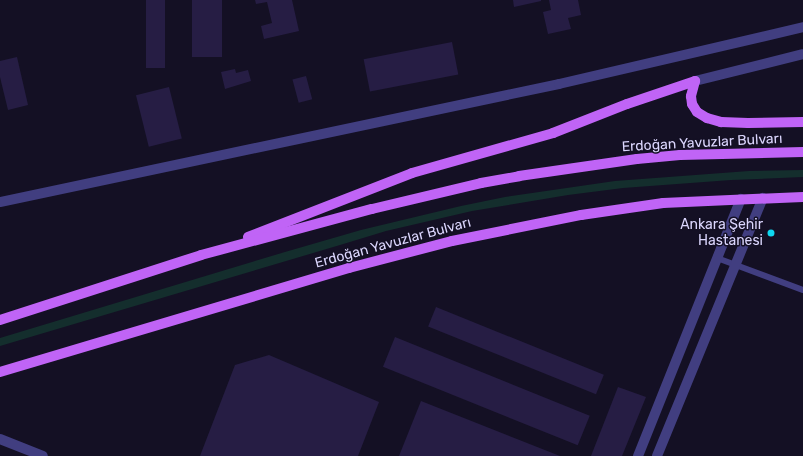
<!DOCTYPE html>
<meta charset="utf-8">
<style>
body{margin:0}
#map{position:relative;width:803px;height:456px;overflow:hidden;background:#141024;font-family:Rubik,sans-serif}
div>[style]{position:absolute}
.green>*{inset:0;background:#142e2d}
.building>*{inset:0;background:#261d44;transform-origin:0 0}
.service>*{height:6px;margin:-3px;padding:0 3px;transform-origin:3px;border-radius:3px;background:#413e80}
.minor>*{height:10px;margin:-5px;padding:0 5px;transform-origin:5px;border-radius:5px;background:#413e80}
.primary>*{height:10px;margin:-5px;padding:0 5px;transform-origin:5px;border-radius:5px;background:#c064f6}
.dots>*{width:11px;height:11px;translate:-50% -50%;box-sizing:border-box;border:2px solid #141024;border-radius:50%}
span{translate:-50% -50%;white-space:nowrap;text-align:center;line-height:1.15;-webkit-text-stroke:3px #141024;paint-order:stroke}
.street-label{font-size:14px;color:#dbd6fd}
.poi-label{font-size:14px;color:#dbd6fd}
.right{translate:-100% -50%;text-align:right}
</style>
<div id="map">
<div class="green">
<div style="clip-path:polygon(803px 170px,803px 177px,731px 180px,623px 188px,568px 195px,472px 211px,386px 231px,340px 245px,0 346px,0 338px,285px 252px,361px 230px,461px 206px,505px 197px,615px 181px,749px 171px)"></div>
</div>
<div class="building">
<div style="left:146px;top:0;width:19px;height:68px"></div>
<div style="left:192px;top:0;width:30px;height:57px"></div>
<div style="clip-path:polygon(255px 0,292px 0,299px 31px,264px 39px,261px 26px,272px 23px,267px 2px,256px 4px)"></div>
<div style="clip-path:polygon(513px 0,541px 0,541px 1px,514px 7px)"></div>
<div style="clip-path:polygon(549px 0,578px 0,581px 15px,568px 18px,571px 29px,548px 34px,543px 12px,551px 10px)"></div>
<div style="left:452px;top:42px;width:33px;height:90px;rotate:79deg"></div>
<div style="clip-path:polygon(17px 57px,28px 105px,8px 110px,0 77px,0 61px)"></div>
<div style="clip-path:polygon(235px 69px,236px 73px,248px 70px,251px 81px,225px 89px,221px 72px)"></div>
<div style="left:306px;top:76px;width:24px;height:14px;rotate:75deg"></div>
<div style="left:169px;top:87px;width:53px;height:34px;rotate:76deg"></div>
<div style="left:436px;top:307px;width:181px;height:21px;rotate:22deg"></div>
<div style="left:395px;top:337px;width:210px;height:32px;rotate:22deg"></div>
<div style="clip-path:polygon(269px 355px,379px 402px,358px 456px,200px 456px,235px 365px)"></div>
<div style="clip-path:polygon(618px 387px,646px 397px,622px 456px,591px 456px)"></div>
<div style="clip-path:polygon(421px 401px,560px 456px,399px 456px)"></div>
</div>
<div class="service">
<div style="left:717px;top:258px;width:92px;rotate:20.4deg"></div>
</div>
<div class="minor">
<div style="left:695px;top:81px;width:111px;rotate:-14deg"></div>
<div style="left:0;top:202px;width:571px;rotate:-11.92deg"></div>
<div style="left:559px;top:84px;width:251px;rotate:-13.1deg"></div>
<div style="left:0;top:439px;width:46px;rotate:21.6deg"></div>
<div style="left:638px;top:456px;width:277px;rotate:-68.2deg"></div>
<div style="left:657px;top:456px;width:279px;rotate:-67.7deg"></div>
</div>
<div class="primary">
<div style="left:695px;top:81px;width:16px;rotate:105deg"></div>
<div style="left:691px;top:96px;width:8px;rotate:83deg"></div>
<div style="left:692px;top:104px;width:9px;rotate:58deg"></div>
<div style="left:697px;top:112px;width:12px;rotate:31deg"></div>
<div style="left:707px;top:118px;width:15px;rotate:16deg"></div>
<div style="left:721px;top:122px;width:27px;rotate:2deg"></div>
<div style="left:748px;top:123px;width:55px;rotate:-1deg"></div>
<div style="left:248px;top:237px;width:176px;rotate:-21.3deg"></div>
<div style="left:412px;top:173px;width:147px;rotate:-15.8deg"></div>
<div style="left:553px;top:133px;width:79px;rotate:-21.4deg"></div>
<div style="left:627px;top:104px;width:72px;rotate:-18.7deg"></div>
<div style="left:0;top:320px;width:211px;rotate:-17.9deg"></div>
<div style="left:201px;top:255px;width:177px;rotate:-15.1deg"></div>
<div style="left:372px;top:209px;width:112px;rotate:-13.4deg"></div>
<div style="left:481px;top:183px;width:39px;rotate:-10deg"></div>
<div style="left:519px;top:176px;width:119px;rotate:-8.2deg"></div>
<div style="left:637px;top:159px;width:43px;rotate:-5.3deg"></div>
<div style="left:680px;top:155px;width:123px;rotate:-1.4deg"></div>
<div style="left:0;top:372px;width:364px;rotate:-16.6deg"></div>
<div style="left:349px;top:268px;width:106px;rotate:-14.7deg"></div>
<div style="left:452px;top:241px;width:132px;rotate:-11.4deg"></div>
<div style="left:581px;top:215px;width:83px;rotate:-8.3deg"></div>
<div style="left:663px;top:203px;width:140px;rotate:-2.5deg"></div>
</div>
<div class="dots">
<div style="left:771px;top:233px;background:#0fd8f0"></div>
</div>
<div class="street-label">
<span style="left:702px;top:143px;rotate:-3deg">Erdoğan Yavuzlar Bulvarı</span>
<span style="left:393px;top:243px;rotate:-15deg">Erdoğan Yavuzlar Bulvarı</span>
</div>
<div class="poi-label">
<span class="right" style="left:763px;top:233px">Ankara Şehir<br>Hastanesi</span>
</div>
</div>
